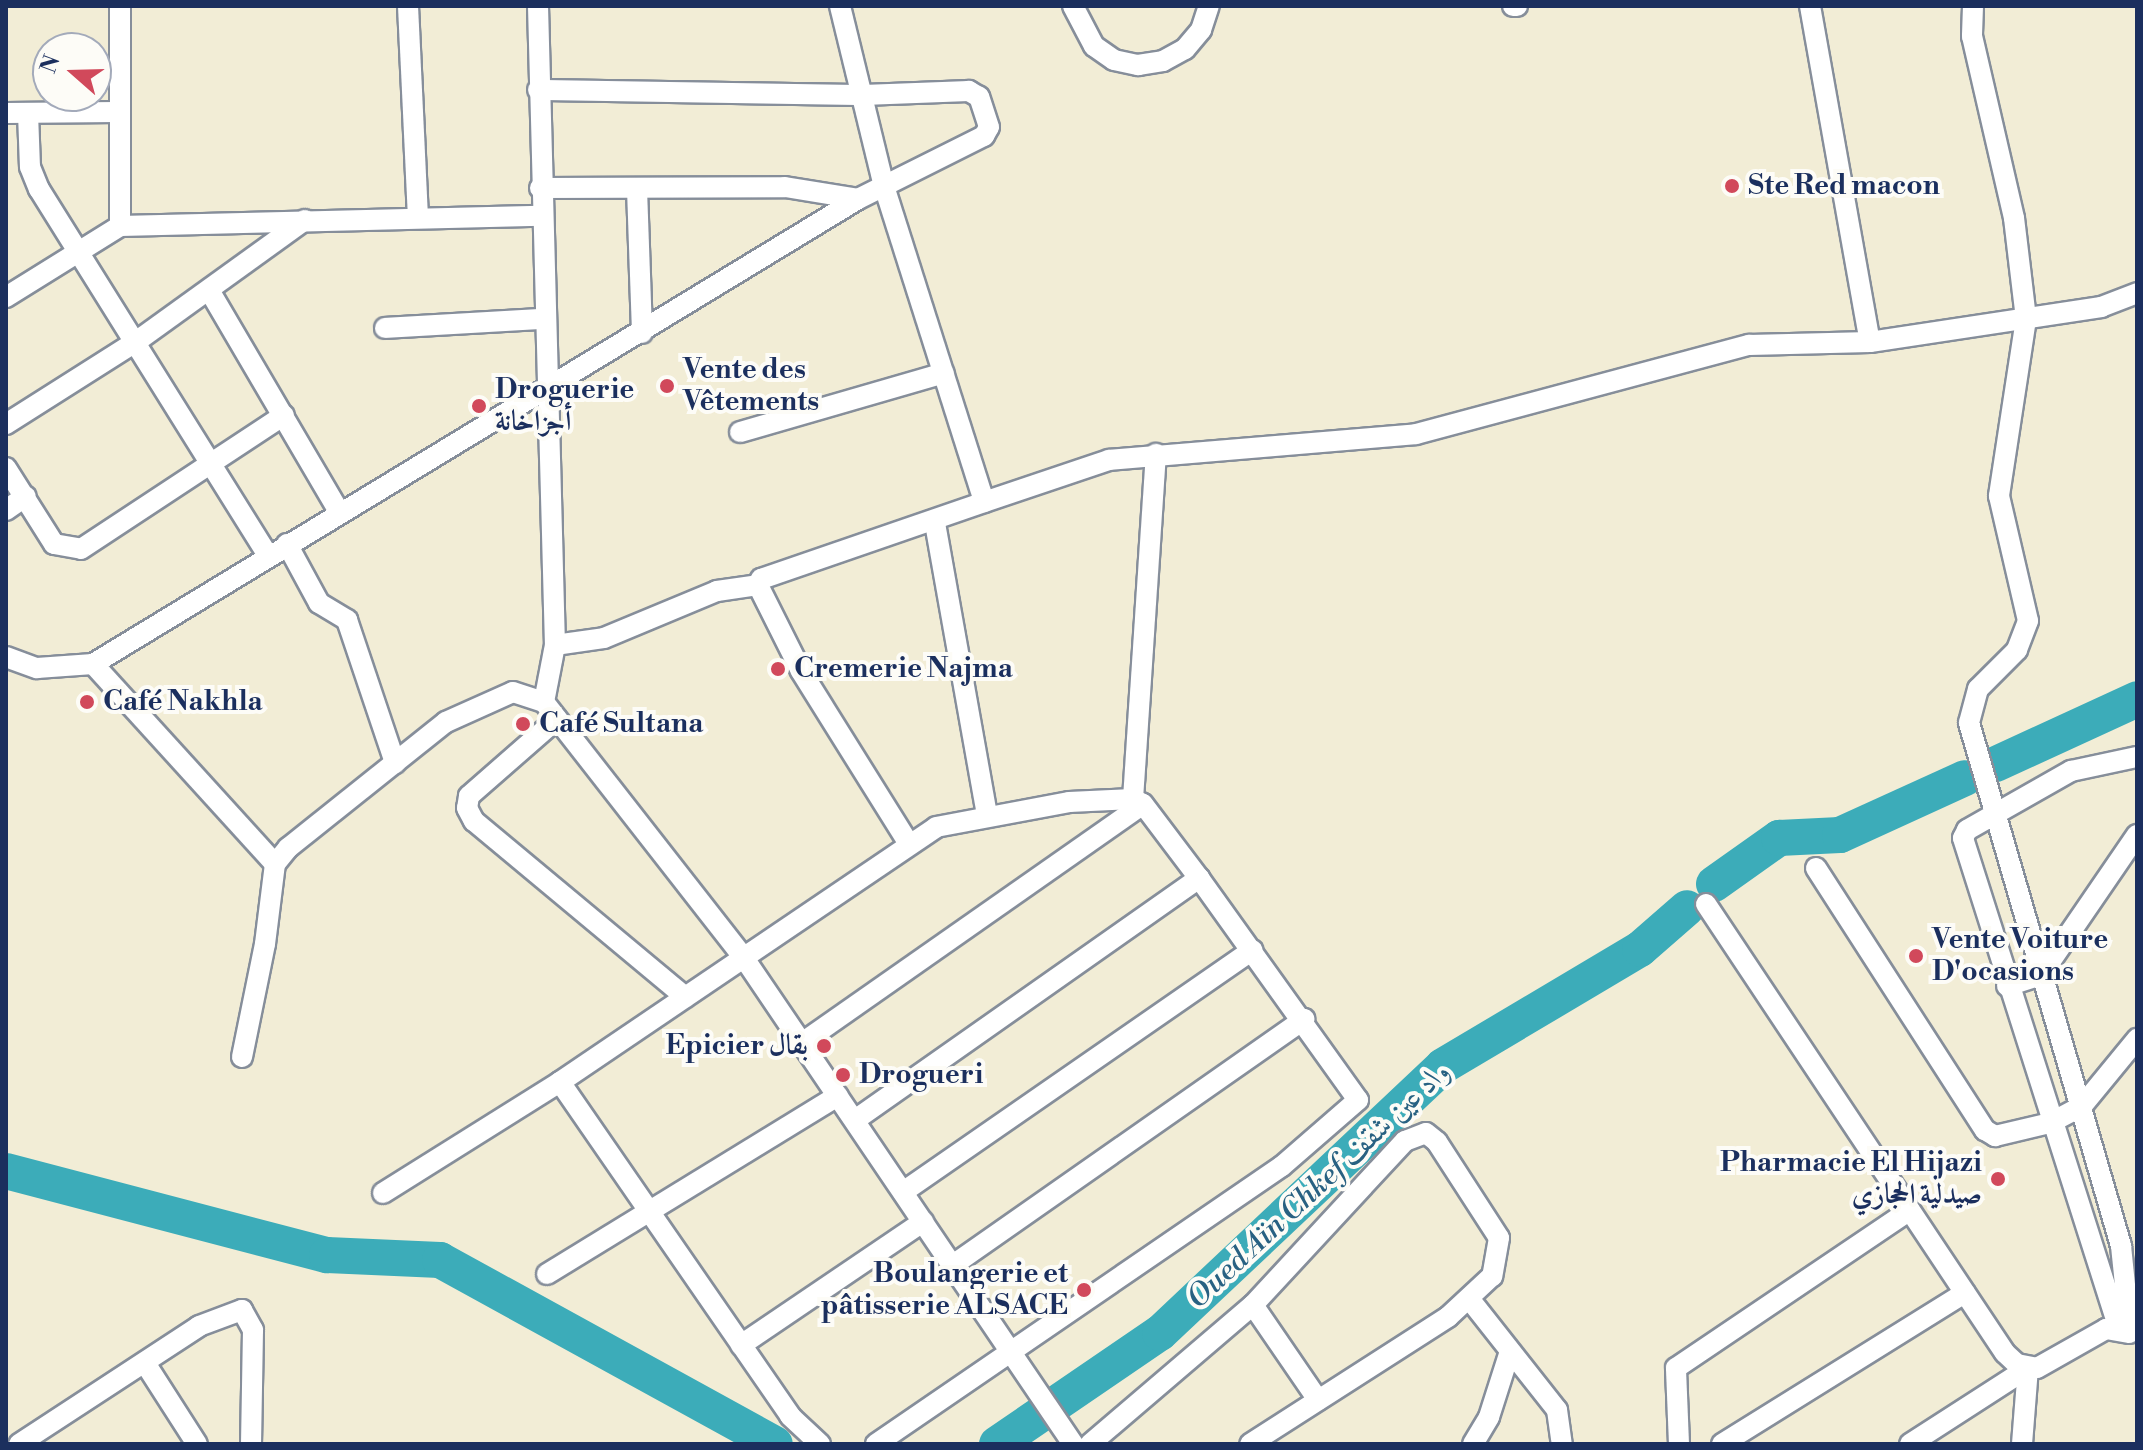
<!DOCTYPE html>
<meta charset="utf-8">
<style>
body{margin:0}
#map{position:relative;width:2143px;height:1450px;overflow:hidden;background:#f2edd6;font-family:"Libre Bodoni",Amiri,serif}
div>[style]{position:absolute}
.river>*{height:36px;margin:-18px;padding:0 18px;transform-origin:18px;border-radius:18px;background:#3cacb9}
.roads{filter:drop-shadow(2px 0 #868e9a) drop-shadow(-2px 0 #868e9a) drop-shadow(0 2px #868e9a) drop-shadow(0 -2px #868e9a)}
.street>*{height:20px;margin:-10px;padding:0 10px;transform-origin:10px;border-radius:10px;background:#fff}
.dots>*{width:22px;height:22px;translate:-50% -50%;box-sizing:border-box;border:4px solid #fdfcf7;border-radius:50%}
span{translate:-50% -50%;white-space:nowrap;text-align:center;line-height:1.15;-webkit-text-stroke:8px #fdfcf7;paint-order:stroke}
.poi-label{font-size:28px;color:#1b2f5e;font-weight:700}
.left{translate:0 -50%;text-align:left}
.right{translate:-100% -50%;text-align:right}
.water-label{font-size:30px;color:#286182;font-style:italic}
.frame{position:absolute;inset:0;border:8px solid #1b2f5e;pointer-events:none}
.north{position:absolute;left:32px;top:32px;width:80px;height:80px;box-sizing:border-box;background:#fdfcf7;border:2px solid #a3aaba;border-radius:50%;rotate:290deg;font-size:22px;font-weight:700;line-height:32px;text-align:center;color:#1b2f5e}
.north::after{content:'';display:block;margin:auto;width:28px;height:36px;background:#d1495b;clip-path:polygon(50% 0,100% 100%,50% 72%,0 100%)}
</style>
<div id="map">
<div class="river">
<div style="left:1996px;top:764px;width:155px;rotate:-24.7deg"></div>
<div style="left:1714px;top:884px;width:80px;rotate:-35.3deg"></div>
<div style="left:1779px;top:838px;width:61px;rotate:-2.8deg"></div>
<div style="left:1840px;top:835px;width:137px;rotate:-24.5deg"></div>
<div style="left:6px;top:1171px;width:332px;rotate:14.7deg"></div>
<div style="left:327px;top:1255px;width:113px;rotate:2.5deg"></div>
<div style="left:440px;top:1260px;width:382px;rotate:28.8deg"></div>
<div style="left:997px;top:1444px;width:197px;rotate:-34.3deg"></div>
<div style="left:1160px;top:1333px;width:389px;rotate:-43.3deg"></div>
<div style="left:1443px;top:1066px;width:229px;rotate:-30.7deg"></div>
<div style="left:1640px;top:949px;width:62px;rotate:-41.1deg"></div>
</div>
<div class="roads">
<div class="street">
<div style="left:120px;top:6px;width:220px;rotate:90deg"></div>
<div style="left:408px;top:6px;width:211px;rotate:87.3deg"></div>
<div style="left:538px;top:6px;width:639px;rotate:88.48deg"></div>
<div style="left:555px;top:645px;width:58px;rotate:100.9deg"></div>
<div style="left:840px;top:6px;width:185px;rotate:76.3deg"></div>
<div style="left:884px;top:186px;width:331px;rotate:72.4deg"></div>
<div style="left:984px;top:502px;width:132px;rotate:-18.6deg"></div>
<div style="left:1109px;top:460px;width:308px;rotate:-4.8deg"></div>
<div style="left:1416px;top:434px;width:345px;rotate:-15deg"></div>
<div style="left:1749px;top:345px;width:121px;rotate:-1.4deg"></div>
<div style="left:1870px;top:342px;width:234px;rotate:-8.6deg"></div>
<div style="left:2101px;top:307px;width:39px;rotate:-21deg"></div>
<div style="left:1073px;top:6px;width:45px;rotate:62.3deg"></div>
<div style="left:1094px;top:46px;width:24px;rotate:35deg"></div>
<div style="left:1114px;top:60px;width:25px;rotate:12deg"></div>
<div style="left:1138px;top:65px;width:25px;rotate:-9deg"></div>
<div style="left:1163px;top:61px;width:25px;rotate:-29deg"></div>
<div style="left:1185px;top:49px;width:25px;rotate:-50deg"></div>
<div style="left:1201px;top:30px;width:25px;rotate:-72deg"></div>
<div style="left:1513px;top:6px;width:4px"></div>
<div style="left:1810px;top:6px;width:341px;rotate:79.9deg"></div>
<div style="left:1973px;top:6px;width:30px;rotate:92deg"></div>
<div style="left:1972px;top:36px;width:187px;rotate:77deg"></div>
<div style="left:2014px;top:218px;width:102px;rotate:83.2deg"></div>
<div style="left:2026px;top:319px;width:179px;rotate:98.7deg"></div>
<div style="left:1999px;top:496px;width:128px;rotate:76.9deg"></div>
<div style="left:2028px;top:621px;width:31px;rotate:111deg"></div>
<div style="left:2017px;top:650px;width:55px;rotate:135deg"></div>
<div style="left:1978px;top:689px;width:35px;rotate:105deg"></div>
<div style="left:1969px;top:723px;width:545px;rotate:73.79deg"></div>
<div style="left:2121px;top:1246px;width:87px;rotate:84.1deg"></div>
<div style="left:6px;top:113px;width:112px;rotate:-0.5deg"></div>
<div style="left:28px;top:113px;width:54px;rotate:87.9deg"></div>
<div style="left:30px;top:167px;width:24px;rotate:68deg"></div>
<div style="left:39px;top:189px;width:433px;rotate:58deg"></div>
<div style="left:540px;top:188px;width:245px;rotate:-0.2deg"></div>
<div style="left:785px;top:187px;width:74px;rotate:9.3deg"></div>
<div style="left:637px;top:189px;width:144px;rotate:88deg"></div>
<div style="left:209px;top:290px;width:259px;rotate:59.6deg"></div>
<div style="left:6px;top:297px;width:134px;rotate:-31.9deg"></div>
<div style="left:120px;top:226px;width:421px;rotate:-1.4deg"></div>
<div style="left:385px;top:328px;width:158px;rotate:-3.3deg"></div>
<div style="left:6px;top:424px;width:155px;rotate:-32.4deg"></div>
<div style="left:137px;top:341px;width:207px;rotate:-35.8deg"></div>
<div style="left:740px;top:432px;width:212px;rotate:-16.1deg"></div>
<div style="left:6px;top:468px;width:90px;rotate:57.7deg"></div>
<div style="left:54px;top:544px;width:27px;rotate:10deg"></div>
<div style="left:81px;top:549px;width:243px;rotate:-33.4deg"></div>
<div style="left:6px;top:510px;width:24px;rotate:-35deg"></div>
<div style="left:935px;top:523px;width:296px;rotate:79.9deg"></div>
<div style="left:287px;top:544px;width:67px;rotate:61.5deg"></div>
<div style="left:319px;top:603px;width:33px;rotate:31deg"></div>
<div style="left:347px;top:620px;width:151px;rotate:71.4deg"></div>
<div style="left:555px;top:645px;width:49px;rotate:-8.1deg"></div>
<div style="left:604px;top:638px;width:122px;rotate:-22.6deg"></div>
<div style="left:717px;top:591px;width:41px;rotate:-8.3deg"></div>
<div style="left:6px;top:657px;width:33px;rotate:20deg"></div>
<div style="left:37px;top:668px;width:56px;rotate:-4.1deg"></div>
<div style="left:93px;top:664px;width:270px;rotate:47.7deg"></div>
<div style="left:93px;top:664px;width:895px;rotate:-31.29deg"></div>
<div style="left:858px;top:199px;width:141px;rotate:-26.6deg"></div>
<div style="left:984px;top:136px;width:10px;rotate:-61deg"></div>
<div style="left:989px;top:127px;width:32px;rotate:-108deg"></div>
<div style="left:979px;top:97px;width:12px;rotate:-149deg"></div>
<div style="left:969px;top:91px;width:106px;rotate:177.8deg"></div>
<div style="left:863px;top:95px;width:325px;rotate:-179.1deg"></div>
<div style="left:557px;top:719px;width:117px;rotate:138.8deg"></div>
<div style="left:469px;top:796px;width:12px;rotate:99deg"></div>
<div style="left:467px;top:808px;width:15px;rotate:62deg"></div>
<div style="left:474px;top:821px;width:275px;rotate:39.8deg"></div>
<div style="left:1133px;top:799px;width:346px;rotate:-86.2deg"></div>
<div style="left:909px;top:844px;width:204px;rotate:-122deg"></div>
<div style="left:801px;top:671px;width:96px;rotate:-116.6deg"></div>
<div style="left:758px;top:585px;width:7px;rotate:-63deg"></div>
<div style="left:761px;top:579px;width:236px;rotate:-19deg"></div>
<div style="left:1816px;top:868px;width:312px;rotate:57.2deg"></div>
<div style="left:1985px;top:1130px;width:12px;rotate:31deg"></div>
<div style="left:1995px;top:1136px;width:57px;rotate:-13.3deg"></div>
<div style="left:2050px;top:1123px;width:36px;rotate:-28deg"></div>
<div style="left:2082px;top:1106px;width:87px;rotate:-50.6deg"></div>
<div style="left:1706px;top:904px;width:539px;rotate:56.34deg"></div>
<div style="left:2005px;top:1353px;width:16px;rotate:43deg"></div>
<div style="left:2017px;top:1364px;width:20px;rotate:11deg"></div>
<div style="left:2037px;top:1368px;width:79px;rotate:-29.5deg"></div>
<div style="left:2106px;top:1329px;width:23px;rotate:10deg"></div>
<div style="left:2007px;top:986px;width:36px;rotate:-18deg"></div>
<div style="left:2041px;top:975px;width:170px;rotate:-55.6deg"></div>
<div style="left:802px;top:1043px;width:416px;rotate:-35deg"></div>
<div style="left:242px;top:1057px;width:115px;rotate:-78.5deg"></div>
<div style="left:265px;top:944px;width:81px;rotate:-82.9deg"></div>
<div style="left:275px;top:864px;width:21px;rotate:-51deg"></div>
<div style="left:288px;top:848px;width:202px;rotate:-38.6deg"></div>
<div style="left:446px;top:722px;width:73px;rotate:-24.1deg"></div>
<div style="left:513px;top:692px;width:33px;rotate:18deg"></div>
<div style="left:544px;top:702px;width:325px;rotate:52deg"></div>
<div style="left:744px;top:958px;width:587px;rotate:55.9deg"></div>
<div style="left:560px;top:1082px;width:406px;rotate:55.4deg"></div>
<div style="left:790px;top:1416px;width:41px;rotate:43deg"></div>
<div style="left:855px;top:1120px;width:421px;rotate:-35.1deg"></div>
<div style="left:903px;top:1192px;width:425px;rotate:-34.7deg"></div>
<div style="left:383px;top:1193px;width:209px;rotate:-32.1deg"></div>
<div style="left:560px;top:1082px;width:454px;rotate:-34.1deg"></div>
<div style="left:936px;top:827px;width:135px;rotate:-10.6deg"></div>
<div style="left:1069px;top:802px;width:64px;rotate:-2.7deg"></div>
<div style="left:1133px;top:799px;width:11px;rotate:27deg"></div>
<div style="left:1143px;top:804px;width:93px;rotate:52.9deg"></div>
<div style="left:1199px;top:878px;width:273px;rotate:54.4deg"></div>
<div style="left:1358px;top:1100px;width:101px;rotate:139deg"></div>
<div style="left:1282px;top:1166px;width:492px;rotate:145.6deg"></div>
<div style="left:953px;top:1265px;width:429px;rotate:-35deg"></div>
<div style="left:547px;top:1274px;width:341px;rotate:-31.5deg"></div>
<div style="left:1471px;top:1301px;width:139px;rotate:51.7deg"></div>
<div style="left:1557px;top:1410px;width:34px;rotate:82deg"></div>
<div style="left:1253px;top:1305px;width:115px;rotate:55.6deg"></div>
<div style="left:2119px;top:1329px;width:515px;rotate:-107.63deg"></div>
<div style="left:1963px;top:838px;width:9px;rotate:-63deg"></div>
<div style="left:1967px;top:830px;width:120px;rotate:-29.6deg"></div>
<div style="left:2071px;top:771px;width:67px;rotate:-12deg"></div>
<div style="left:741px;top:1345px;width:220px;rotate:-34.1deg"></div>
<div style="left:145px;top:1363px;width:96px;rotate:57.3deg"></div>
<div style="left:19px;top:1444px;width:215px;rotate:-33.2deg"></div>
<div style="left:199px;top:1326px;width:46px;rotate:-20.4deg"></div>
<div style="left:242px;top:1310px;width:23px;rotate:61deg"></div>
<div style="left:253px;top:1330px;width:114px;rotate:91deg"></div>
<div style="left:1090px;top:1444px;width:214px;rotate:-40.5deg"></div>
<div style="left:1253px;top:1305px;width:224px;rotate:-47.2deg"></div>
<div style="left:1405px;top:1141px;width:22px;rotate:-21deg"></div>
<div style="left:1426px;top:1133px;width:14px;rotate:39deg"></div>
<div style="left:1437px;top:1142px;width:114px;rotate:57.1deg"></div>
<div style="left:1499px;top:1238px;width:39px;rotate:100deg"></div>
<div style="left:1492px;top:1276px;width:60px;rotate:137deg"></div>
<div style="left:1448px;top:1317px;width:235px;rotate:147.3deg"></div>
<div style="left:1473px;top:1444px;width:31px;rotate:-59deg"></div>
<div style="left:1489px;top:1417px;width:69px;rotate:-72.3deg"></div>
<div style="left:1679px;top:1444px;width:76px;rotate:-92.3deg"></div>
<div style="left:1676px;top:1368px;width:282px;rotate:-34deg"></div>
<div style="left:1722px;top:1444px;width:286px;rotate:-31.9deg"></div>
<div style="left:1910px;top:1444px;width:140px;rotate:-32.8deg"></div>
<div style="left:2022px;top:1444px;width:76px;rotate:-85.5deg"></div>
</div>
</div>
<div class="dots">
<div style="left:1732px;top:186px;background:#d1495b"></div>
<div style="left:667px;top:386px;background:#d1495b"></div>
<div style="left:479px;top:406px;background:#d1495b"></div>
<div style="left:778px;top:669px;background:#d1495b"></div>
<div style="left:87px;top:702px;background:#d1495b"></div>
<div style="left:523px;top:724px;background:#d1495b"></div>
<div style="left:1916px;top:956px;background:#d1495b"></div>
<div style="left:824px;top:1046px;background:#d1495b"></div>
<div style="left:843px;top:1075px;background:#d1495b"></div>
<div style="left:1998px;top:1179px;background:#d1495b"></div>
<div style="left:1084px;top:1290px;background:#d1495b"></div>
</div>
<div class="poi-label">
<span class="left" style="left:1748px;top:186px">Ste Red macon</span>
<span class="left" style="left:683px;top:386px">Vente des<br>Vêtements</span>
<span class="left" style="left:495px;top:406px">Droguerie<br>أجزاخانة</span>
<span class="left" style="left:794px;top:669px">Cremerie Najma</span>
<span class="left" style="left:103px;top:702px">Café Nakhla</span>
<span class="left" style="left:539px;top:724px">Café Sultana</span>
<span class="left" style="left:1932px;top:956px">Vente Voiture<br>D'ocasions</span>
<span class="right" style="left:808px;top:1046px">Epicier بقال</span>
<span class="left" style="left:859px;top:1075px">Drogueri</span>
<span class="right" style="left:1982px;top:1179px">Pharmacie El Hijazi<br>صيدلية الحجازي</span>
<span class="right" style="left:1068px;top:1290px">Boulangerie et<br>pâtisserie ALSACE</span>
</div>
<div class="water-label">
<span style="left:1319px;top:1185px;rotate:-43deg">Oued Aïn Chkef واد عين شقف</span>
</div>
<div class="frame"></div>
<div class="north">N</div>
</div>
